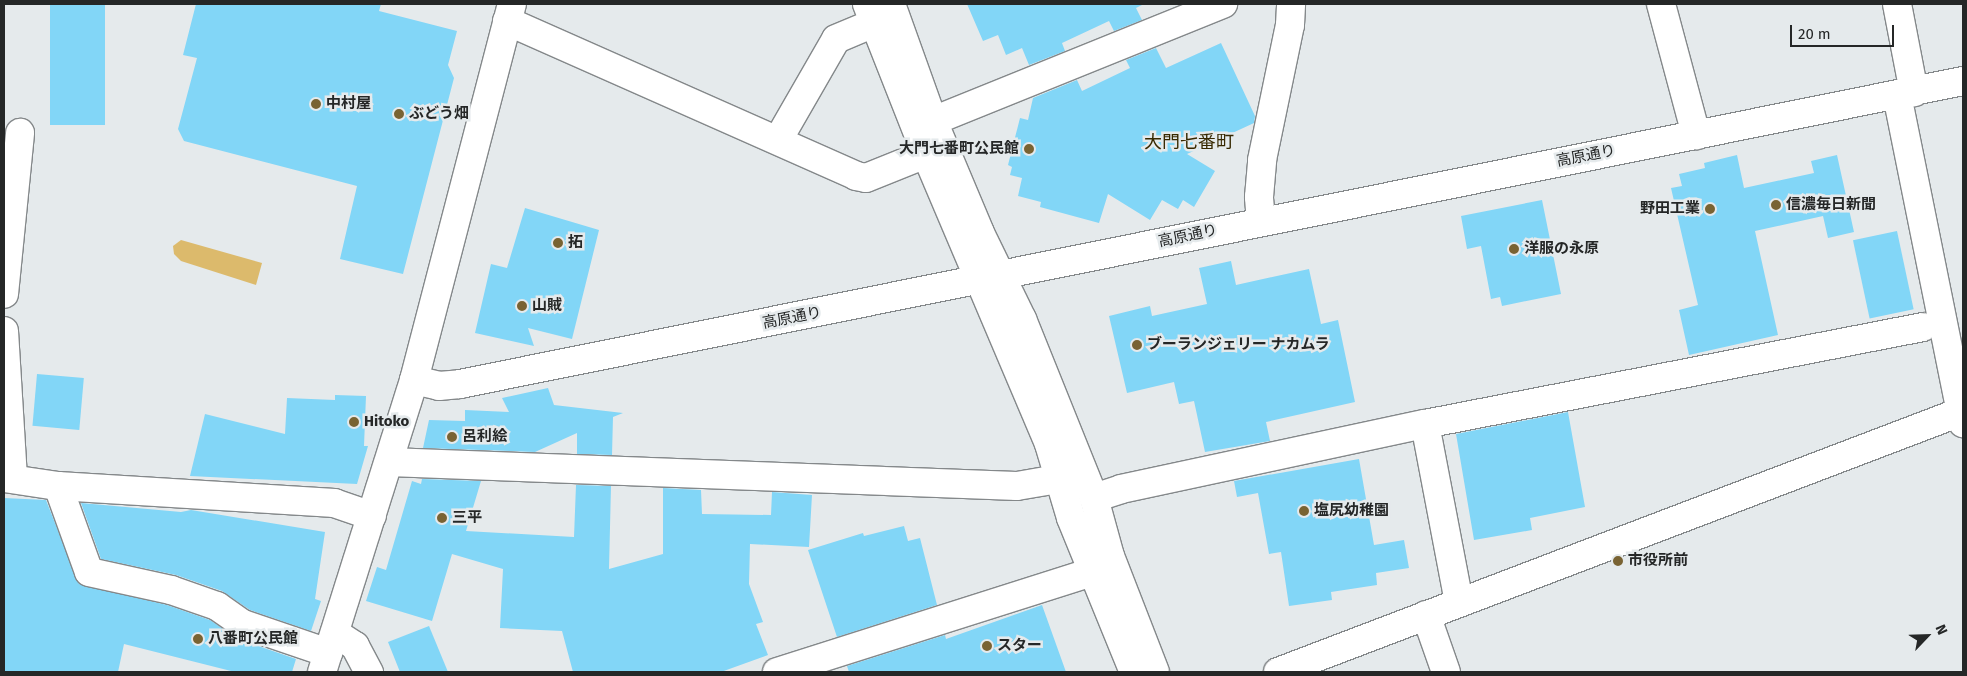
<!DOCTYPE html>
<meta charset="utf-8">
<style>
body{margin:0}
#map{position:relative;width:1967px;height:676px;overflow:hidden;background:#e5eaec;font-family:"Fira Sans","Noto Sans JP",sans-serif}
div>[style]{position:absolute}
.green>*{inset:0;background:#dcba6c}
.building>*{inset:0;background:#82d6f7;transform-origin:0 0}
.roads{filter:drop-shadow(1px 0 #84888a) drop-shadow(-1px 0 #84888a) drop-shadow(0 1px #84888a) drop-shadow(0 -1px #84888a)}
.street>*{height:28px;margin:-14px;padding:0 14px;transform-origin:14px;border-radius:14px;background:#fff}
.secondary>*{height:28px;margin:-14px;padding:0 14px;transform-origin:14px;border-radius:14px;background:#fff}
.dots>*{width:14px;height:14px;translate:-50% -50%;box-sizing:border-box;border:2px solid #e5eaec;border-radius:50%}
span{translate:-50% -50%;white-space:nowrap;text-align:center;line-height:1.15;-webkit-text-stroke:5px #e5eaec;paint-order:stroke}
.poi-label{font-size:15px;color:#252727;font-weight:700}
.left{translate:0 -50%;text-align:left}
.right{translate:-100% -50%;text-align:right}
.street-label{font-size:15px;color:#252727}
.quarter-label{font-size:18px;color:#372800}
.frame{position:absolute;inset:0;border:5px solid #252727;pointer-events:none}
.north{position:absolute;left:1902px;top:611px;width:50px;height:50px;-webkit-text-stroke:4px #e5eaec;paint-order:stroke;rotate:66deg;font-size:14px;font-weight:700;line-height:20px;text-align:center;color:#252727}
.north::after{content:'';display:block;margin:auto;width:18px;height:22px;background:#252727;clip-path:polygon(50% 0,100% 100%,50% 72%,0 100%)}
.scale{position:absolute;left:1790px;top:25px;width:104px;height:22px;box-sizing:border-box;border:2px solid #252727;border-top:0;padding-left:6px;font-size:15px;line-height:18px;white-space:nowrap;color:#252727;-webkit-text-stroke:4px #e5eaec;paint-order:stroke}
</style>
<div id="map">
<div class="green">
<div style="clip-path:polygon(181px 240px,262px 263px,256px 285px,181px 261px,174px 254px,173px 246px)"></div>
</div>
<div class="building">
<div style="left:50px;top:4px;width:55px;height:121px"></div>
<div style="clip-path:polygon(196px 4px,381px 4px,379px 11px,457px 31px,448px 65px,454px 78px,403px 274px,340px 259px,357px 186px,184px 141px,178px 129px,197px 58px,183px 55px)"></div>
<div style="clip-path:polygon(967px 4px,1144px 4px,1136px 8px,1142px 20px,1114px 31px,1109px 21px,1062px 43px,1065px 51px,1029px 65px,1022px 48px,1006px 55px,998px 35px,983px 41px)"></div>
<div style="clip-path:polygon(1221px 43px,1255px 116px,1254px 123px,1187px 154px,1215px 171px,1194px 207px,1183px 200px,1178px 209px,1162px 200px,1150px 220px,1108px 194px,1099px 223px,1040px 207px,1041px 202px,1018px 196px,1022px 178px,1010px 175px,1012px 167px,1008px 165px,1020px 118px,1028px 120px,1033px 98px,1077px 80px,1082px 91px,1130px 68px,1126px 60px,1156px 48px,1166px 68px)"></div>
<div style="clip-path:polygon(1737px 155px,1744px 188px,1814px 173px,1811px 161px,1837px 155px,1854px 232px,1828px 238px,1823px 216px,1755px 231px,1778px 335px,1689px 355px,1679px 310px,1698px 305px,1671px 188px,1682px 186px,1679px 174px,1705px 168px,1704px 163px)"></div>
<div style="clip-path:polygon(1542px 200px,1561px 294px,1502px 306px,1500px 297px,1491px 299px,1481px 246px,1467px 249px,1461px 216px)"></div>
<div style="clip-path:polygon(525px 208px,599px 230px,572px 339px,528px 328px,534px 346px,475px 333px,491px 264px,507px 268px)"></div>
<div style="left:1897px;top:231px;width:80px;height:45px;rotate:78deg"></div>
<div style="clip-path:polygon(1231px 261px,1236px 285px,1309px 269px,1321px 324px,1338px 320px,1355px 402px,1266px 422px,1270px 441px,1205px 452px,1194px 401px,1179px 404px,1174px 382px,1127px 393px,1109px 316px,1150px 306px,1152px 316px,1207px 304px,1199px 268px)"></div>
<div style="left:37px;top:374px;width:47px;height:52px;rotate:5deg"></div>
<div style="clip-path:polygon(548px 388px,554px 405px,623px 413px,613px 417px,612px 455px,577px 454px,577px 433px,535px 452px,423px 448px,429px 420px,465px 421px,465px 410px,509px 412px,502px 398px)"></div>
<div style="clip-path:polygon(335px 395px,366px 396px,364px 446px,368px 446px,357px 484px,190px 476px,205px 414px,285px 434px,287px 398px,335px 400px)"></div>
<div style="clip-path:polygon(1568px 412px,1585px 507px,1530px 518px,1532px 530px,1474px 540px,1456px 434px)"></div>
<div style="clip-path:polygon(1359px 459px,1374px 545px,1404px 540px,1409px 568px,1376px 573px,1377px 585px,1331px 592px,1332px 600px,1289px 606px,1281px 552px,1269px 554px,1258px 493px,1237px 497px,1234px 481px)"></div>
<div style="clip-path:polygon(422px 479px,481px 481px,466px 531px,574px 537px,576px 485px,611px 486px,609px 569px,663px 554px,663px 488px,701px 490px,702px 514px,771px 515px,772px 492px,812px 495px,809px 547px,750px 544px,749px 584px,763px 622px,756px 624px,768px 655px,721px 672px,573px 672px,562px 631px,500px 628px,503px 569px,452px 554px,432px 621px,366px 601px,377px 567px,386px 570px,412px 481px,421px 484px)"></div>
<div style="clip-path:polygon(4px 498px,46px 500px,79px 584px,167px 605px,210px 620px,238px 639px,296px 659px,292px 672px,235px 672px,124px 644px,118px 672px,4px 672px)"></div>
<div style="clip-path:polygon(81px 503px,181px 512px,191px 510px,325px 532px,315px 599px,321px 601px,311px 631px,250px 610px,222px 591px,176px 575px,101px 559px)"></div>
<div style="clip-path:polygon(904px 526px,908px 541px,920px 538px,937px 605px,837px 637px,808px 550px,863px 533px,864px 536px)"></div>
<div style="clip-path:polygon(1042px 605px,1066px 672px,849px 672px,847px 666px,945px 635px,946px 639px)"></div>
<div style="clip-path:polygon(429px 626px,448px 672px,400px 672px,388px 642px)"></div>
</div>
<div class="roads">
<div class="street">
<div style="left:1661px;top:4px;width:136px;rotate:75deg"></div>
<div style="left:1897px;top:4px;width:90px;rotate:79.1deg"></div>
<div style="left:507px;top:21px;width:382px;rotate:23.9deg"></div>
<div style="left:856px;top:176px;width:10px;rotate:11deg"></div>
<div style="left:866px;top:178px;width:65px;rotate:-21.8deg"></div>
<div style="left:1897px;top:95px;width:335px;rotate:78.6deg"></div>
<div style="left:933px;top:121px;width:313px;rotate:-22deg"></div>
<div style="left:778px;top:140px;width:116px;rotate:-60.1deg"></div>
<div style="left:836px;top:39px;width:41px;rotate:-22.8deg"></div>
<div style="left:1261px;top:221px;width:24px;rotate:-95deg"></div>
<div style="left:1259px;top:197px;width:37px;rotate:-85deg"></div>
<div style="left:1262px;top:160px;width:138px;rotate:-78.3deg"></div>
<div style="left:1290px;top:25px;width:21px;rotate:-87deg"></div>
<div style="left:4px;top:294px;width:162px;rotate:-84.3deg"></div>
<div style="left:4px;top:331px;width:147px;rotate:86.5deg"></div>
<div style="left:1425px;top:424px;width:182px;rotate:79.2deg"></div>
<div style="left:389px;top:462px;width:628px;rotate:2.19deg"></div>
<div style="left:1017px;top:486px;width:42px;rotate:-9.7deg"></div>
<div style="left:4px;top:478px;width:55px;rotate:8.4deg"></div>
<div style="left:58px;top:486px;width:277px;rotate:3.5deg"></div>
<div style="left:334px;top:503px;width:40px;rotate:18.9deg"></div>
<div style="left:58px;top:486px;width:91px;rotate:70.2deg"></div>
<div style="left:89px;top:572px;width:84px;rotate:12.4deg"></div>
<div style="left:171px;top:590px;width:49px;rotate:19.2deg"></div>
<div style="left:217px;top:606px;width:32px;rotate:35deg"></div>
<div style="left:243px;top:624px;width:90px;rotate:18.8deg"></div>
<div style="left:1094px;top:498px;width:28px;rotate:-18deg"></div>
<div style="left:1121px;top:489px;width:311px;rotate:-12.1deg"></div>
<div style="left:1425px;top:424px;width:507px;rotate:-11.02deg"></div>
<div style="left:1426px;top:615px;width:60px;rotate:70.7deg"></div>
<div style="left:335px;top:633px;width:24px;rotate:33deg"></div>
<div style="left:355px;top:646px;width:30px;rotate:62deg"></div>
<div style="left:322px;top:672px;width:306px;rotate:-72.5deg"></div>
<div style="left:414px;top:380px;width:389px;rotate:-75.4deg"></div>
<div style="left:777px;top:672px;width:331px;rotate:-17.6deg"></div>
</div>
<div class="secondary">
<div style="left:867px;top:4px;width:161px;rotate:68.5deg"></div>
<div style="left:926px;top:154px;width:315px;rotate:67deg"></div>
<div style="left:1049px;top:444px;width:77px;rotate:73.4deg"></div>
<div style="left:1071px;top:518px;width:166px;rotate:67.8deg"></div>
<div style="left:891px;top:4px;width:124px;rotate:70.3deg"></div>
<div style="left:933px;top:121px;width:121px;rotate:67.2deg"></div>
<div style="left:980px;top:233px;width:96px;rotate:64deg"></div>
<div style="left:1022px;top:319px;width:193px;rotate:68.1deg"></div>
<div style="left:1094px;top:498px;width:60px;rotate:74.6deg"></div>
<div style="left:1110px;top:556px;width:124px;rotate:68.8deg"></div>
<div style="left:414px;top:380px;width:26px;rotate:13deg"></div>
<div style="left:439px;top:386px;width:21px;rotate:-5deg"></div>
<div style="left:460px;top:384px;width:1533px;rotate:-11.4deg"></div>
<div style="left:1278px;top:672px;width:733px;rotate:-20.86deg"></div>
</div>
</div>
<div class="dots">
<div style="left:316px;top:104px;background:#796333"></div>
<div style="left:399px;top:114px;background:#796333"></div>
<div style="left:1029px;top:149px;background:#796333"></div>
<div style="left:1776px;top:205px;background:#796333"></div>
<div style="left:1710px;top:209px;background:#796333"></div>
<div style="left:558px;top:243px;background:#796333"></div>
<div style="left:1514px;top:249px;background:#796333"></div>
<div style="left:522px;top:306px;background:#796333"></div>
<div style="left:1137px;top:345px;background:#796333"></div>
<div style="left:354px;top:422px;background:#796333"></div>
<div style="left:452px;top:437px;background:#796333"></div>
<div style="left:1304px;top:511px;background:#796333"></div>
<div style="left:442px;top:518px;background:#796333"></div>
<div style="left:1618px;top:561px;background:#796333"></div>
<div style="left:198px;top:639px;background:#796333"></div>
<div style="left:987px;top:646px;background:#796333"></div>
</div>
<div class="poi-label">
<span class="left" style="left:326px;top:104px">中村屋</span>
<span class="left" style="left:409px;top:114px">ぶどう畑</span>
<span class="right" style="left:1019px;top:149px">大門七番町公民館</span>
<span class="left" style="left:1786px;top:205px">信濃毎日新聞</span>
<span class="right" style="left:1700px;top:209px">野田工業</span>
<span class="left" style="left:568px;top:243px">拓</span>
<span class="left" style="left:1524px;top:249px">洋服の永原</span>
<span class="left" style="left:532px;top:306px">山賊</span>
<span class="left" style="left:1147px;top:345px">ブーランジェリー ナカムラ</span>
<span class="left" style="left:364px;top:422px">Hitoko</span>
<span class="left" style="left:462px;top:437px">呂利絵</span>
<span class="left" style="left:1314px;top:511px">塩尻幼稚園</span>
<span class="left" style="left:452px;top:518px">三平</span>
<span class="left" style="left:1628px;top:561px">市役所前</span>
<span class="left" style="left:208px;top:639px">八番町公民館</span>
<span class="left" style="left:997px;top:646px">スター</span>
</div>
<div class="street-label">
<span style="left:1586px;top:156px;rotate:-11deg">高原通り</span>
<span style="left:1188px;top:236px;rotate:-12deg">高原通り</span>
<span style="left:792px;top:318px;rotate:-11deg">高原通り</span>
</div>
<div class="quarter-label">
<span style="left:1189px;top:142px">大門七番町</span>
</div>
<div class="frame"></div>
<div class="north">N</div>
<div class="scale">20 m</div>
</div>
